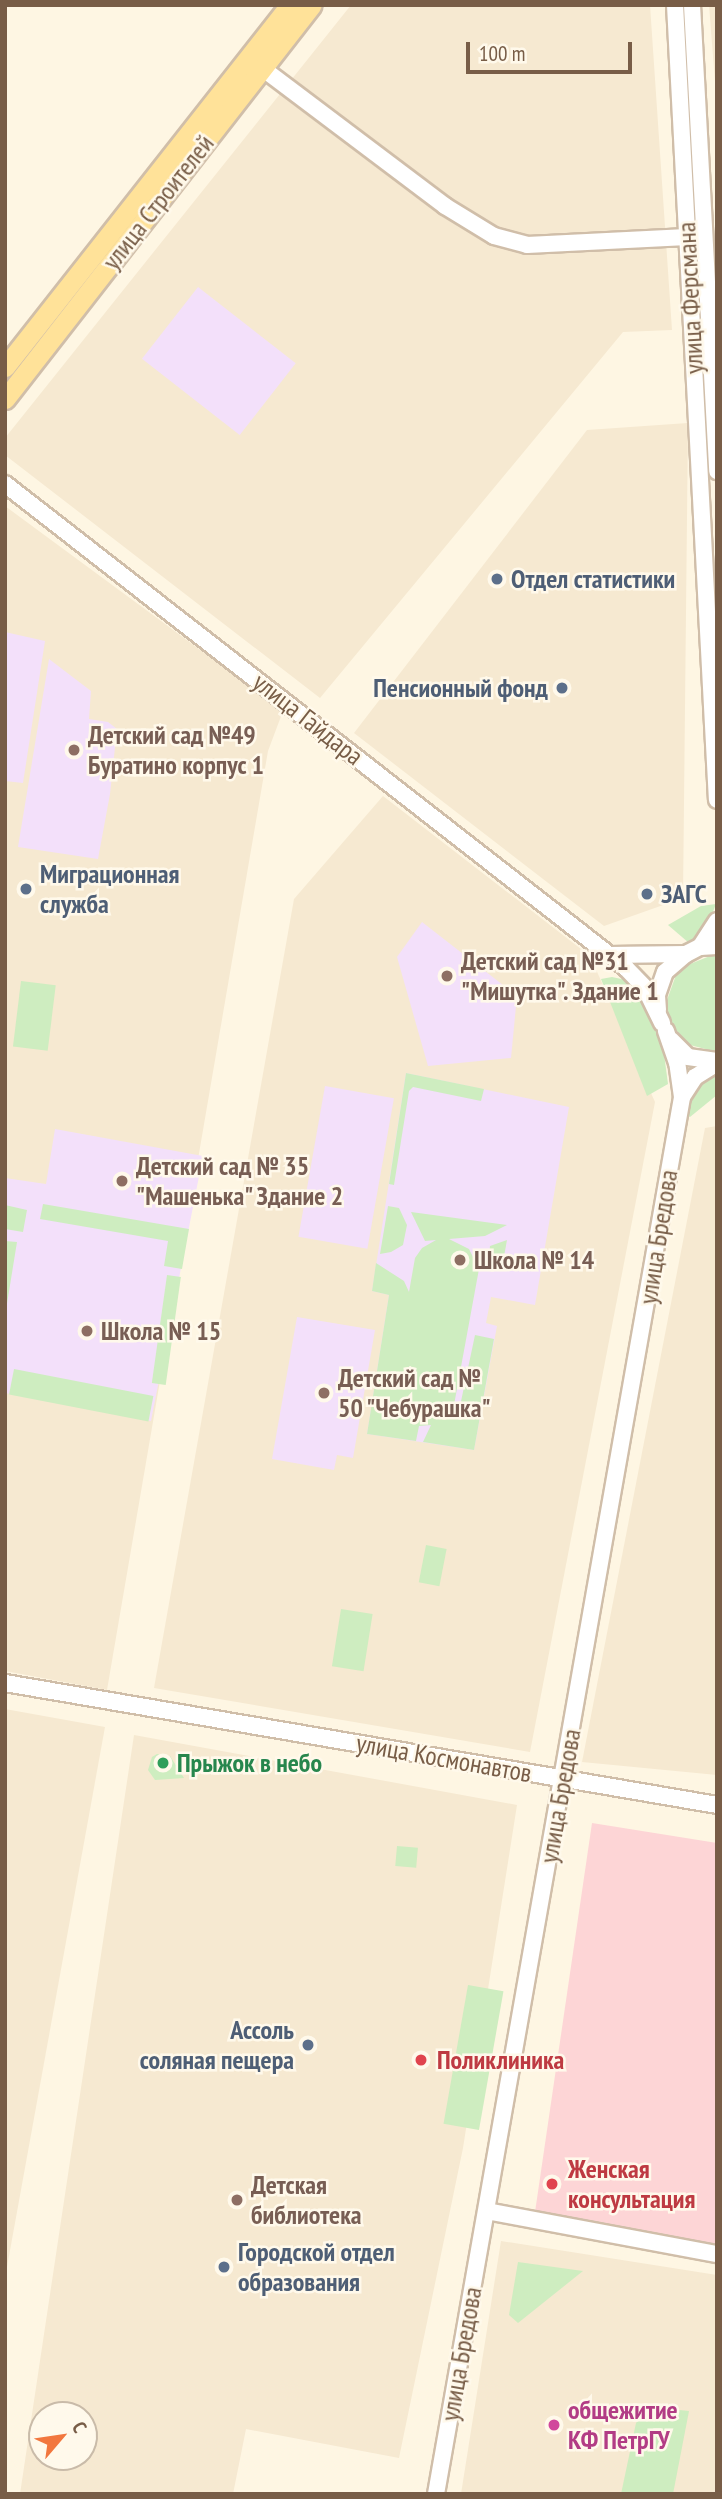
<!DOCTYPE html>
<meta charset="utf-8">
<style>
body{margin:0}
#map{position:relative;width:722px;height:2499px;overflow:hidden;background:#fef6e3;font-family:"PT Sans Narrow",sans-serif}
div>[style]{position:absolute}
.residential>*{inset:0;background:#f6e9d1}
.education>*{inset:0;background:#f3e0fa;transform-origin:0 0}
.medical>*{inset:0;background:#fdd5d6}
.green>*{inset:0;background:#ceedc0;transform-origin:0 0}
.roads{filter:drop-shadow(2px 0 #d0bea9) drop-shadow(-2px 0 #d0bea9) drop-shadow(0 2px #d0bea9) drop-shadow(0 -2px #d0bea9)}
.minor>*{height:16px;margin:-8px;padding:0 8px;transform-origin:8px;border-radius:8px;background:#fff}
.major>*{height:19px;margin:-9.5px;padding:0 9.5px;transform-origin:9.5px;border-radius:9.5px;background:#ffe299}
.dots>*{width:19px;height:19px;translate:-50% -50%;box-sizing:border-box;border:4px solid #fff9eb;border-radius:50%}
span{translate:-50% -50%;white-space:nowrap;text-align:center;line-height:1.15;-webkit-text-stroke:5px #fff9eb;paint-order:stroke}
.street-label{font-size:26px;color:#785d47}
.service-label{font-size:26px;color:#4e5e75;font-weight:700}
.left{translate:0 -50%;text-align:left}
.right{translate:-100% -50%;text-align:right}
.education-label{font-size:26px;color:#785e54;font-weight:700}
.leisure-label{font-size:26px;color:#27864d;font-weight:700}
.health-label{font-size:26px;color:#be3a42;font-weight:700}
.hotel-label{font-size:26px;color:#b23c85;font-weight:700}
.frame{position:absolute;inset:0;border:7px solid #785d47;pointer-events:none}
.north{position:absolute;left:28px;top:2401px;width:70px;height:70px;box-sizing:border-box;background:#fff9eb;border:2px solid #c9bba9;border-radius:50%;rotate:61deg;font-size:19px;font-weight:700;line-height:28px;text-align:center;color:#785d47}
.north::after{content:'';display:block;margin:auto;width:24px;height:32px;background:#f2773e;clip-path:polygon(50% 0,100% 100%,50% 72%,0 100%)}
.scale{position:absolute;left:466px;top:42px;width:166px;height:32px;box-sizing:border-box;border:4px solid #785d47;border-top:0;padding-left:9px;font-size:21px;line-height:24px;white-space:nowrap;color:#785d47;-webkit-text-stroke:5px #fff9eb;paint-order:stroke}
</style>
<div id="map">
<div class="residential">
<div style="clip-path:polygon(351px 5px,650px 5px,672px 330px,623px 332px,320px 698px,5px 455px,5px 438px)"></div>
<div style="clip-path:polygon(709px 5px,717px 5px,717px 107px)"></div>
<div style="clip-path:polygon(688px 423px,683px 898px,604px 926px,354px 733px,587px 430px)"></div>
<div style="clip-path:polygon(5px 506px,283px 711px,268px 751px,107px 1690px,5px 1671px)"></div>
<div style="clip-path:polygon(383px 796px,590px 956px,655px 1102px,530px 1752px,154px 1688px,294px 899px)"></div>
<div style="clip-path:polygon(717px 1126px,717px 1775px,582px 1762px,705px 1128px)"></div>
<div style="clip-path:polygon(5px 1709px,105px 1727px,5px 2278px)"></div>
<div style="clip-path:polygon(evenodd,134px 1735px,517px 1805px,463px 2148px,399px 2458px,246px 2429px,233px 2494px,20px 2494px,134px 1735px,42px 2415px,84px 2415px,84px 2457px,42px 2457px,42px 2415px)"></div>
<div style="clip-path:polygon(501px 2241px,717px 2275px,717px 2494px,461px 2494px)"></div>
</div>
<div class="education">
<div style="left:198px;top:287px;width:124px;height:91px;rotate:38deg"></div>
<div style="clip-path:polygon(5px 632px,45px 641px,23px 783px,5px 781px)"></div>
<div style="clip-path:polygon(49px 659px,91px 691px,89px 719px,108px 722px,117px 729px,110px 794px,98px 859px,18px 847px)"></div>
<div style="clip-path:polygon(422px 922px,517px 996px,511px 1058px,428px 1066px,397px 957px)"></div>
<div style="clip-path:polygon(406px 1073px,569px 1107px,535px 1305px,491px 1297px,486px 1323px,497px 1326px,474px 1450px,367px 1434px,389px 1295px,372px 1291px)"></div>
<div style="left:325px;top:1086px;width:70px;height:153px;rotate:10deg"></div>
<div style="clip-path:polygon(55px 1129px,203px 1156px,151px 1421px,5px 1393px,5px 1178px,46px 1184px)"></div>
<div style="clip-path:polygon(297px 1317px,375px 1330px,353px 1458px,337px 1455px,334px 1470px,272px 1459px)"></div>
</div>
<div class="medical">
<div style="clip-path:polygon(592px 1823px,717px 1843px,717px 2254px,534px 2219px)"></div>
</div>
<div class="green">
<div style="clip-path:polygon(716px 904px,707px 927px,689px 943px,668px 925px,701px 906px)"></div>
<div style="clip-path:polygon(710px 956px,717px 956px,717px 1052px,690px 1045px,672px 1026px,668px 1013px,667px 1000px,676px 975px,685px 966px)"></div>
<div style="clip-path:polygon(612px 977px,626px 980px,643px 1002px,662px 1039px,668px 1084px,647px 1096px,601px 979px)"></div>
<div style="left:21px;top:981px;width:35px;height:66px;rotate:7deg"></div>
<div style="clip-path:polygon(717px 1070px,717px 1095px,690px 1117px,683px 1113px,698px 1082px)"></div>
<div style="clip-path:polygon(406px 1073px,484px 1089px,481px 1101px,413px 1087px,409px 1091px,394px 1185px,389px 1184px)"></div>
<div style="clip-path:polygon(43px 1204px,189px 1229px,182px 1269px,164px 1266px,168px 1241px,40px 1219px)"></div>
<div style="clip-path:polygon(5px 1205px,27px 1210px,23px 1232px,5px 1229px)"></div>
<div style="clip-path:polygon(388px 1206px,399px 1208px,407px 1225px,403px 1245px,391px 1252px,380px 1254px)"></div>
<div style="clip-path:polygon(411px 1212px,507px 1225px,485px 1236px,449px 1239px,469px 1249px,479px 1269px,454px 1405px,460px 1406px,475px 1335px,494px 1339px,474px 1450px,423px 1442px,431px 1425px,419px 1426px,416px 1441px,367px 1434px,389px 1295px,372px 1291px,376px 1263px,404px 1281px,409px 1292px,415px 1258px,422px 1248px,436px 1240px,425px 1241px)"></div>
<div style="clip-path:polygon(507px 1240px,503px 1262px,496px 1271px,488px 1266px,490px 1246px)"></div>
<div style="clip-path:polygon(5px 1241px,17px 1242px,5px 1316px)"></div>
<div style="left:167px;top:1275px;width:14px;height:109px;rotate:8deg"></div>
<div style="left:14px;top:1369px;width:142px;height:26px;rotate:11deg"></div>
<div style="left:426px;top:1545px;width:21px;height:38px;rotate:11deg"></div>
<div style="left:341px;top:1609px;width:32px;height:58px;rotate:9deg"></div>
<div style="clip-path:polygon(157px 1754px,170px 1756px,184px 1778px,155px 1780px,148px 1770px,152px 1757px)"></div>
<div style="left:397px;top:1846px;width:21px;height:20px;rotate:5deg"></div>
<div style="left:468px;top:1985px;width:36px;height:141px;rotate:10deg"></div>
<div style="clip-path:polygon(518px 2262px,583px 2271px,518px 2323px,509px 2315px)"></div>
<div style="clip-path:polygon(650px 2407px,689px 2411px,673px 2494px,621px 2494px,636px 2423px)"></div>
</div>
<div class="roads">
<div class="minor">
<div style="left:675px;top:5px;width:796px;rotate:86.98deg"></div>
<div style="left:692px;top:5px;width:467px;rotate:86.9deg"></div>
<div style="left:262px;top:68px;width:229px;rotate:37deg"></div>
<div style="left:445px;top:206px;width:57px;rotate:31.5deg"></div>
<div style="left:494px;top:236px;width:34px;rotate:15deg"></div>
<div style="left:527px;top:245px;width:160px;rotate:-2.9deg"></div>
<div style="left:5px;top:484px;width:787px;rotate:37.93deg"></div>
<div style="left:626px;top:968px;width:28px;rotate:46deg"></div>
<div style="left:645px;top:988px;width:39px;rotate:64deg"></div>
<div style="left:700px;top:947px;width:31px;rotate:-57deg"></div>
<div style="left:610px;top:955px;width:76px;rotate:-0.8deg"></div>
<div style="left:658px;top:1010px;width:15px;rotate:-94deg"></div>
<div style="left:657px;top:995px;width:24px;rotate:-71deg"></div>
<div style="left:665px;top:972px;width:28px;rotate:-41deg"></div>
<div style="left:686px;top:954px;width:16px;rotate:-27deg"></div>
<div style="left:700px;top:947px;width:17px;rotate:-3deg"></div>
<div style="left:671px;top:1040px;width:24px;rotate:45deg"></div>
<div style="left:688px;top:1057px;width:29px;rotate:8deg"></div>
<div style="left:682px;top:1097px;width:24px;rotate:-57deg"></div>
<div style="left:695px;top:1077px;width:26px;rotate:-32deg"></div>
<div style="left:5px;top:1683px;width:722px;rotate:9.72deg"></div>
<div style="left:487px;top:2211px;width:234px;rotate:10.6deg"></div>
<div style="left:436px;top:2494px;width:1418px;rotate:-80.01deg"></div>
<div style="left:682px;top:1097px;width:34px;rotate:-98deg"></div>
<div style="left:677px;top:1063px;width:34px;rotate:-109deg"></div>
</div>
<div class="major">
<div style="left:5px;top:367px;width:461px;rotate:-51.8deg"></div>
<div style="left:5px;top:399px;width:499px;rotate:-52.1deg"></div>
</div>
</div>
<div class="dots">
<div style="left:497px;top:579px;background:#5c6f8a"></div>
<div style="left:562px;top:688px;background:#5c6f8a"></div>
<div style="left:74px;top:750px;background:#8d6e63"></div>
<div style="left:26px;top:889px;background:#5c6f8a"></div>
<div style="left:647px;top:894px;background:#5c6f8a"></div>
<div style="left:447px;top:976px;background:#8d6e63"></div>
<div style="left:122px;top:1181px;background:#8d6e63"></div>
<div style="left:460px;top:1260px;background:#8d6e63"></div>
<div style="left:87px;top:1331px;background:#8d6e63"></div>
<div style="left:324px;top:1393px;background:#8d6e63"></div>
<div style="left:163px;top:1763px;background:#2e9e5b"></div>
<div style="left:308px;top:2045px;background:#5c6f8a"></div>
<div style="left:421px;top:2060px;background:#e0444e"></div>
<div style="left:552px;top:2184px;background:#e0444e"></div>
<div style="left:237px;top:2200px;background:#8d6e63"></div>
<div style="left:224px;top:2267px;background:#5c6f8a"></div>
<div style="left:554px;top:2425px;background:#d1479c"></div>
</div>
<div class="street-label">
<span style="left:158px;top:202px;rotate:-52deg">улица Строителей</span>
<span style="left:690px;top:298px;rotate:-93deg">улица Ферсмана</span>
<span style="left:308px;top:719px;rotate:38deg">улица Гайдара</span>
<span style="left:658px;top:1237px;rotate:-81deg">улица Бредова</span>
<span style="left:444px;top:1758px;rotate:10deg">улица Космонавтов</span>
<span style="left:560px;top:1796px;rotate:-80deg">улица Бредова</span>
<span style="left:461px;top:2354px;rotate:-80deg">улица Бредова</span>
</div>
<div class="service-label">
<span class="left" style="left:511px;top:579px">Отдел статистики</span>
<span class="right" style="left:548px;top:688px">Пенсионный фонд</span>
<span class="left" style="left:40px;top:889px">Миграционная<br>служба</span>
<span class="left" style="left:661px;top:894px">ЗАГС</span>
<span class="right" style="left:294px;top:2045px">Ассоль<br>соляная пещера</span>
<span class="left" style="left:238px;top:2267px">Городской отдел<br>образования</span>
</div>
<div class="education-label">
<span class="left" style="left:88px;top:750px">Детский сад №49<br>Буратино корпус 1</span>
<span class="left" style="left:461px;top:976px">Детский сад №31<br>"Мишутка". Здание 1</span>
<span class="left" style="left:136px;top:1181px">Детский сад № 35<br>"Машенька" Здание 2</span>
<span class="left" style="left:474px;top:1260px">Школа № 14</span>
<span class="left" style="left:101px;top:1331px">Школа № 15</span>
<span class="left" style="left:338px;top:1393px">Детский сад №<br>50 "Чебурашка"</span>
<span class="left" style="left:251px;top:2200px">Детская<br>библиотека</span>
</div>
<div class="leisure-label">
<span class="left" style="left:177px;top:1763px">Прыжок в небо</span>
</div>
<div class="health-label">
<span class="left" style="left:437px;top:2060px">Поликлиника</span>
<span class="left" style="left:568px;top:2184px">Женская<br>консультация</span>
</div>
<div class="hotel-label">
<span class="left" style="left:568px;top:2425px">общежитие<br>КФ ПетрГУ</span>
</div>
<div class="frame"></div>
<div class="north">С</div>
<div class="scale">100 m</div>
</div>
